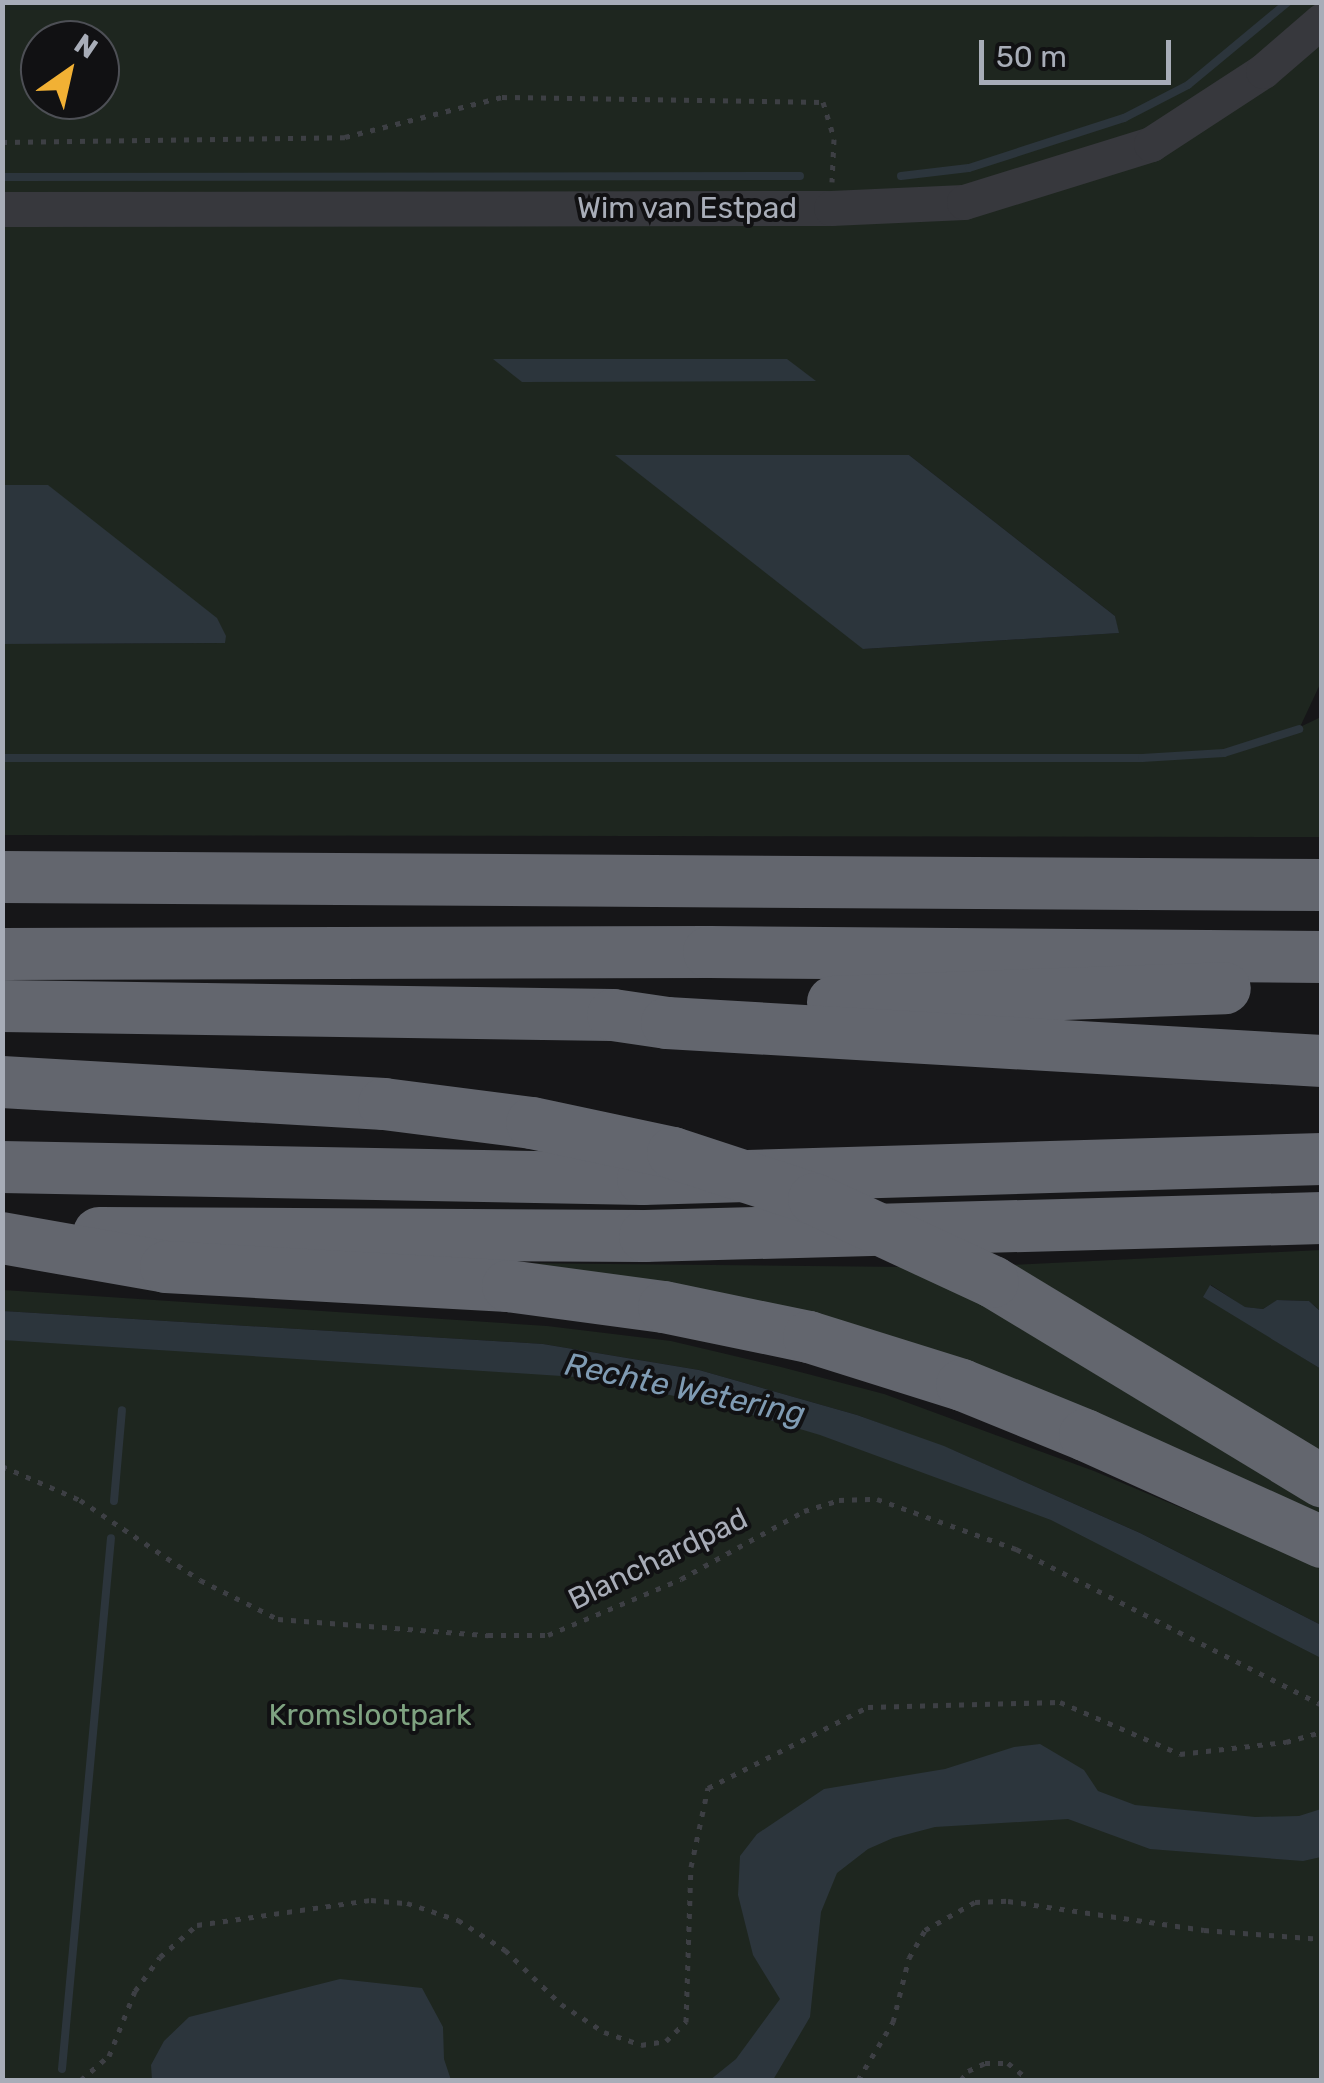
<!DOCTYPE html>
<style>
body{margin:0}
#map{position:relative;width:1324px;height:2083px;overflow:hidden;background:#161618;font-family:Rubik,sans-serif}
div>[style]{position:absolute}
.green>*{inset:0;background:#1e261f}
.water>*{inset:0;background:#2c353c}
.stream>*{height:8px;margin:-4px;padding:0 4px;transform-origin:4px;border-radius:4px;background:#2c353c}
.path>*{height:5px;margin-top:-2.5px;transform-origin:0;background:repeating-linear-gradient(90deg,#3d3f44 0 5px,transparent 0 13px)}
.minor>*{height:35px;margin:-17.5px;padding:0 17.5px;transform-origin:17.5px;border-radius:17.5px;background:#37383d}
.highway>*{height:52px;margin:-26px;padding:0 26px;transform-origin:26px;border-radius:26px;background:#63666e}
.highway-bridge>*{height:52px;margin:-26px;padding:0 26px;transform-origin:26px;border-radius:26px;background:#63666e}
span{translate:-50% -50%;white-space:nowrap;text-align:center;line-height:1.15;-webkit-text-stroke:8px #111113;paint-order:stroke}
.street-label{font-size:30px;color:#a8adb8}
.park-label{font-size:30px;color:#7fa381}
.water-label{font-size:32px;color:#7f9bb3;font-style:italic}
.frame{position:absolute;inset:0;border:5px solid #a8adb8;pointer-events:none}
.north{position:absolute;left:20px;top:20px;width:100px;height:100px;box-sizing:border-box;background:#111113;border:2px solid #4d4f55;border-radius:50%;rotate:34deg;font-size:28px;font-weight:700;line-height:40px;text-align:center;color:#a8adb8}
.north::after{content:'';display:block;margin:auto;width:35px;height:45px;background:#f2b134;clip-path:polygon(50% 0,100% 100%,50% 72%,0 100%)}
.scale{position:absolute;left:979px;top:40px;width:192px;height:45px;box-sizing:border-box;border:5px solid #a8adb8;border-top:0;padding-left:12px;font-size:30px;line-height:35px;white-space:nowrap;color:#a8adb8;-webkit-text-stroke:8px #111113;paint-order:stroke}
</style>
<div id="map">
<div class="green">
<div style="clip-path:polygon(evenodd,3px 3px,1321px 3px,1322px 680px,1300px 727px,1321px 717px,1321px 837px,3px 835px,3px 644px,224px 643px,49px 486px,3px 485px,3px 3px,40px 40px,100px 40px,100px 100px,40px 100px,40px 40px,3px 3px,909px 455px,1115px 616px,1118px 633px,863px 649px,909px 455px)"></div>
<div style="clip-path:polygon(1321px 1250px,1321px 1312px,1309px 1301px,1278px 1300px,1263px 1309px,1244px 1307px,1211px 1285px,1204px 1296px,1321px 1369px,1321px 1455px,1010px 1265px)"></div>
<div style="clip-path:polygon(500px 1263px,905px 1267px,1004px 1309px,1321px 1494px,1321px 1522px)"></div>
<div style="clip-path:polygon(3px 1290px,547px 1326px,671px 1341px,781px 1367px,884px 1394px,1094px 1471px,1321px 1567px,1321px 1625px,1140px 1533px,955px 1451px,857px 1415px,699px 1370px,543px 1344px,3px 1311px)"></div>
<div style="clip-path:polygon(3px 1321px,646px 1369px,891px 1437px,1321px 1640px,1321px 2080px,3px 2080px)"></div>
</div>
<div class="water">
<div style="clip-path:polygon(493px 359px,787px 359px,816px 381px,522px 382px)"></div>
<div style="clip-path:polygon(615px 455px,909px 455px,1115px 616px,1119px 633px,863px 649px)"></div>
<div style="clip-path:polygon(3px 485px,48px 485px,217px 618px,226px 636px,225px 643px,3px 644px)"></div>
<div style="clip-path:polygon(1210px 1285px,1245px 1307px,1263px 1309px,1277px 1300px,1309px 1301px,1321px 1312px,1321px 1369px,1203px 1297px)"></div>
<div style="clip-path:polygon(3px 1311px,543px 1344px,699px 1370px,857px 1415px,944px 1446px,1140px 1533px,1321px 1625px,1321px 1658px,1051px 1520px,820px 1435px,729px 1408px,592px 1378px,3px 1340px)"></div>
<div style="clip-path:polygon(1040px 1744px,1084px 1770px,1098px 1791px,1135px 1805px,1255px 1817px,1299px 1816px,1321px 1809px,1321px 1857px,1303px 1861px,1150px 1849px,1068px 1819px,935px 1827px,893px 1838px,868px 1849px,837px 1873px,821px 1912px,810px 2017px,773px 2080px,710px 2080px,736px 2059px,780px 1999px,753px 1955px,738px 1895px,740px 1856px,757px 1834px,824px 1789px,945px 1769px,1014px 1747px)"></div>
<div style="clip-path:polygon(340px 1979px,422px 1988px,443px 2027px,444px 2059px,451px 2080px,152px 2080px,151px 2065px,164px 2041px,189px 2017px)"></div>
</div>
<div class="stream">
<div style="left:901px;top:176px;width:68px;rotate:-6.7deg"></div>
<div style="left:969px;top:168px;width:163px;rotate:-17.9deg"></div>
<div style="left:1124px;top:118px;width:72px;rotate:-27.3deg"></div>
<div style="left:1188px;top:85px;width:130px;rotate:-39.7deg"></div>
<div style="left:2px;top:177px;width:798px;rotate:-0.07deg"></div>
<div style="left:2px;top:758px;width:1140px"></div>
<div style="left:1142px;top:758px;width:82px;rotate:-3.5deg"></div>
<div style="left:1224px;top:753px;width:79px;rotate:-17.7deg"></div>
<div style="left:114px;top:1501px;width:91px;rotate:-85deg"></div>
<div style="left:62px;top:2069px;width:533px;rotate:-84.73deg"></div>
</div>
<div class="path">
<div style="left:2px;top:142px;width:343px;rotate:-0.8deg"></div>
<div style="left:345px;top:137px;width:162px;rotate:-14.3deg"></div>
<div style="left:502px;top:97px;width:321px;rotate:0.9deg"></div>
<div style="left:823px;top:102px;width:39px;rotate:73deg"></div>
<div style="left:834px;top:139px;width:43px;rotate:92.7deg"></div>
<div style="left:2px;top:1466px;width:85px;rotate:23.6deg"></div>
<div style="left:80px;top:1500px;width:144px;rotate:33.7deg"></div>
<div style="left:200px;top:1580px;width:87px;rotate:26.6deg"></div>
<div style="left:278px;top:1619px;width:211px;rotate:4.4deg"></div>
<div style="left:488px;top:1635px;width:60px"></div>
<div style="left:548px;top:1635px;width:144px;rotate:-22.8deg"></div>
<div style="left:681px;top:1579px;width:141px;rotate:-28.9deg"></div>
<div style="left:804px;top:1511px;width:37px;rotate:-17deg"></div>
<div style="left:839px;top:1500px;width:38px;rotate:-2deg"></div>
<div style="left:877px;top:1499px;width:148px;rotate:19.8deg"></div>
<div style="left:1016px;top:1549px;width:343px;rotate:27deg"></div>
<div style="left:81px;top:2080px;width:37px;rotate:-41deg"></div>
<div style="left:109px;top:2056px;width:70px;rotate:-68.2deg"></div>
<div style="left:135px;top:1991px;width:42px;rotate:-53.7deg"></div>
<div style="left:160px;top:1957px;width:49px;rotate:-40.9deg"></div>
<div style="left:197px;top:1925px;width:176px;rotate:-8.2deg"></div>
<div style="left:371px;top:1900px;width:36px;rotate:5deg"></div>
<div style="left:407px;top:1903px;width:54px;rotate:18.4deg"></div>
<div style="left:458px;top:1920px;width:56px;rotate:32.6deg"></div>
<div style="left:505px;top:1950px;width:78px;rotate:44deg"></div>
<div style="left:561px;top:2004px;width:51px;rotate:33.1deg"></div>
<div style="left:604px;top:2032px;width:39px;rotate:19deg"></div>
<div style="left:641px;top:2045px;width:25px;rotate:-9deg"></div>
<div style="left:666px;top:2041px;width:28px;rotate:-44deg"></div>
<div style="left:686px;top:2022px;width:155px;rotate:-88.2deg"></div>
<div style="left:691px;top:1867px;width:81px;rotate:-77.9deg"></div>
<div style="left:708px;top:1788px;width:179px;rotate:-26.9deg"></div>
<div style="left:868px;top:1707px;width:192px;rotate:-1.5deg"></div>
<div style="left:1060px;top:1702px;width:131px;rotate:23.4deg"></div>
<div style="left:1180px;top:1754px;width:107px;rotate:-6.5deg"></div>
<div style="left:1286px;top:1742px;width:37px;rotate:-16deg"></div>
<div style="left:858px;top:2080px;width:68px;rotate:-58.9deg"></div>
<div style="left:893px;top:2022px;width:66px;rotate:-76deg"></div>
<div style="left:909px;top:1958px;width:32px;rotate:-60deg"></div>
<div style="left:925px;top:1930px;width:57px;rotate:-29.2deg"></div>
<div style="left:975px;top:1902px;width:33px;rotate:-2deg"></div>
<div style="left:1008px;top:1901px;width:198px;rotate:8.4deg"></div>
<div style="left:1204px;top:1930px;width:118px;rotate:4.4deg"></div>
<div style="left:961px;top:2080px;width:11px;rotate:-52deg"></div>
<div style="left:968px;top:2071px;width:19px;rotate:-25deg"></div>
<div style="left:985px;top:2063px;width:23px"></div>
<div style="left:1008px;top:2063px;width:27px;rotate:39deg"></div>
</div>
<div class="minor">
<div style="left:2px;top:209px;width:829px;rotate:-0.07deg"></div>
<div style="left:831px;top:208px;width:133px;rotate:-2.6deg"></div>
<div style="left:964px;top:202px;width:196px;rotate:-17.2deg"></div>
<div style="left:1151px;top:144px;width:134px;rotate:-33.1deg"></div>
<div style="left:1263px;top:71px;width:78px;rotate:-40.8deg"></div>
</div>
<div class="highway">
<div style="left:2px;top:877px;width:1320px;rotate:0.35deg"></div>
<div style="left:2px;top:954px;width:707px;rotate:-0.16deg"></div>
<div style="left:709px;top:952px;width:613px;rotate:0.47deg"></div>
<div style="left:833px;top:1002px;width:392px;rotate:-2deg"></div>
<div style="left:2px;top:1006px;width:611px;rotate:0.84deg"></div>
<div style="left:613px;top:1015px;width:55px;rotate:8.4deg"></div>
<div style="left:667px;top:1023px;width:656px;rotate:3.32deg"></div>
<div style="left:2px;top:1082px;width:383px;rotate:3.3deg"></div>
<div style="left:384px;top:1104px;width:149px;rotate:7.3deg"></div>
<div style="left:2px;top:1167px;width:641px;rotate:1.07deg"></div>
<div style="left:643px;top:1179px;width:679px;rotate:-1.69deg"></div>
<div style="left:99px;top:1233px;width:546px;rotate:0.31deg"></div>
<div style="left:645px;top:1236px;width:677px;rotate:-1.52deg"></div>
<div style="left:2px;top:1238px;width:167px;rotate:10deg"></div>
<div style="left:166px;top:1267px;width:343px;rotate:3.2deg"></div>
<div style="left:508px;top:1286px;width:157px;rotate:7.7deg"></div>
<div style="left:664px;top:1307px;width:148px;rotate:11.7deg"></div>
<div style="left:809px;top:1337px;width:160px;rotate:17.4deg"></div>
<div style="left:962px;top:1385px;width:133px;rotate:22.1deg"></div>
<div style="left:1085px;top:1435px;width:260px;rotate:24.3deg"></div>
<div style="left:993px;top:1282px;width:385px;rotate:31.2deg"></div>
</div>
<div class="highway-bridge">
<div style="left:532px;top:1123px;width:144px;rotate:12deg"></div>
<div style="left:673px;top:1153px;width:148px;rotate:18.1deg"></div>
<div style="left:814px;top:1199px;width:197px;rotate:24.9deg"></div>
</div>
<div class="street-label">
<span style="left:687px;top:208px">Wim van Estpad</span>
<span style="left:658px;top:1559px;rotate:-26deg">Blanchardpad</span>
</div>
<div class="park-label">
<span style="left:370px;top:1715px">Kromslootpark</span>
</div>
<div class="water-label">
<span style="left:685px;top:1389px;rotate:12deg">Rechte Wetering</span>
</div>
<div class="frame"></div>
<div class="north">N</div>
<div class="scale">50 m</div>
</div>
